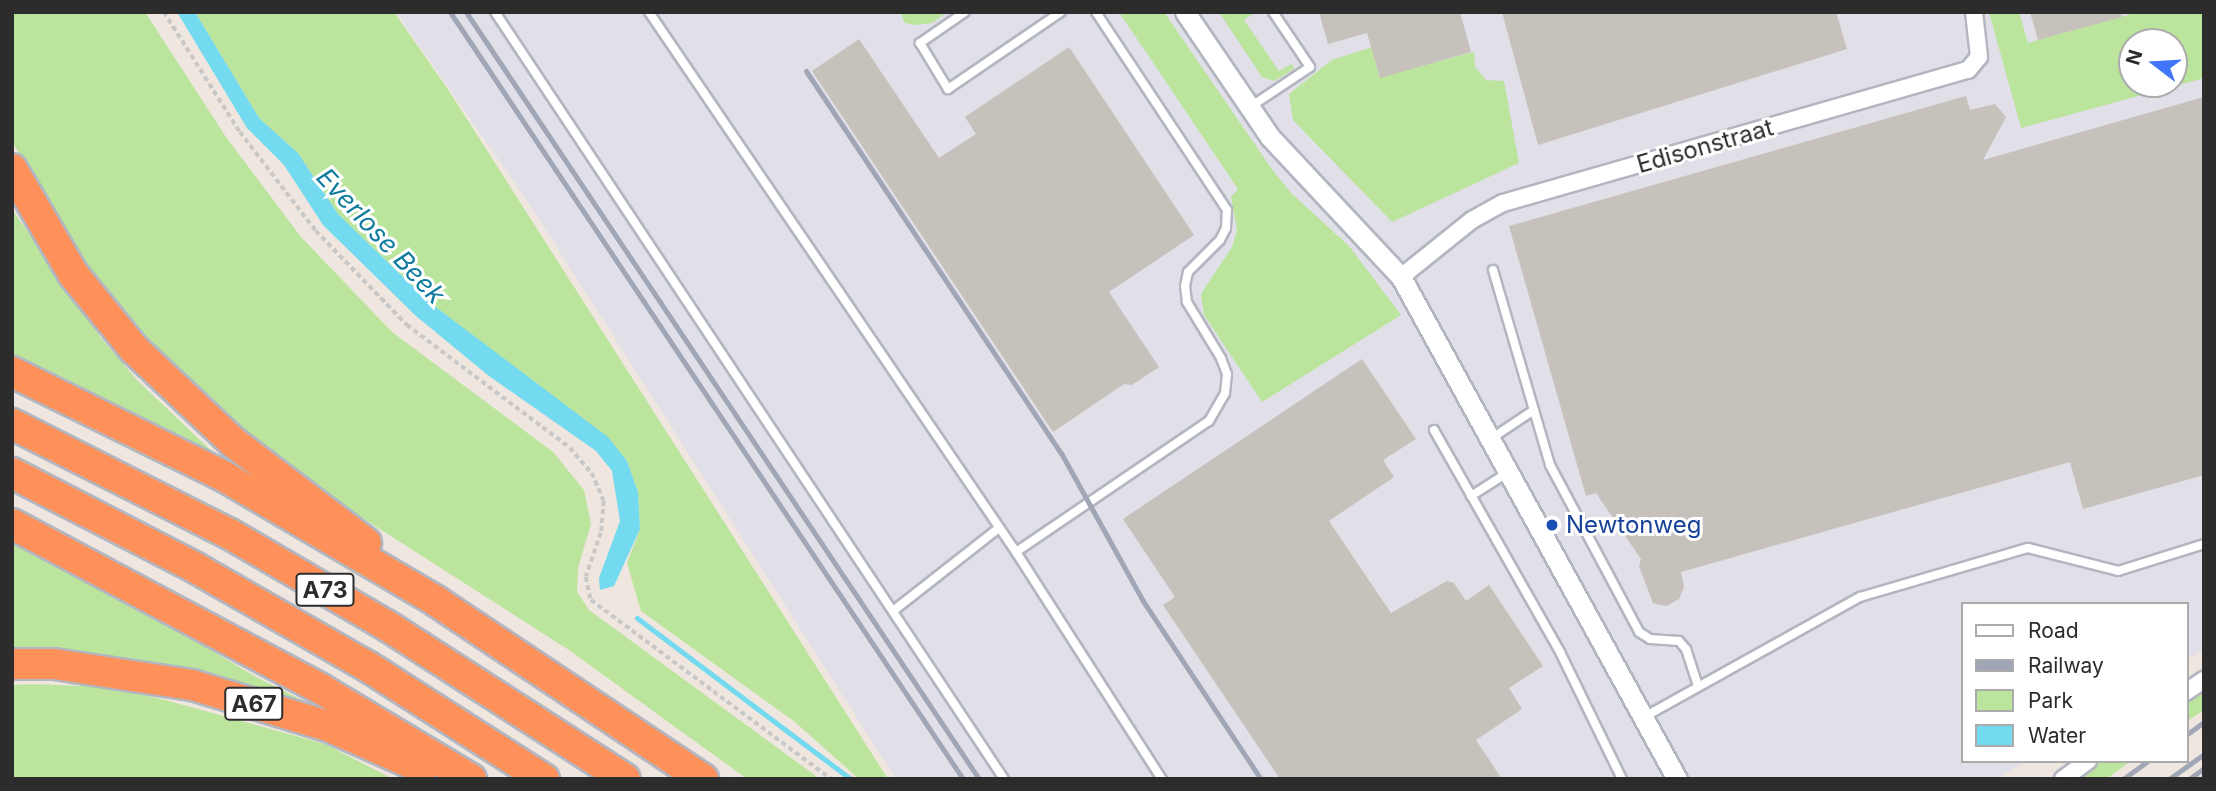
<!DOCTYPE html>
<style>
body{margin:0}
#map{position:relative;width:2216px;height:791px;overflow:hidden;background:#eee6df;font-family:Inter,sans-serif}
div>[style]{position:absolute}
.industrial>*{inset:0;background:#e1dfe7}
.green>*{inset:0;background:#bbe49c}
.water>*{inset:0;background:#73daef}
.stream>*{height:5px;margin:-2.5px;padding:0 2.5px;transform-origin:2.5px;border-radius:2.5px;background:#73daef}
.building>*{inset:0;background:#c6c1ba}
.path>*{height:3.5px;margin-top:-1.75px;transform-origin:0;background:repeating-linear-gradient(90deg,#c8c8c8 0 5px,transparent 0 8.5px)}
.roads{filter:drop-shadow(2px 0 #b2b6c0) drop-shadow(-2px 0 #b2b6c0) drop-shadow(0 2px #b2b6c0) drop-shadow(0 -2px #b2b6c0)}
.service>*{height:8px;margin:-4px;padding:0 4px;transform-origin:4px;border-radius:4px;background:#fff}
.minor>*{height:16px;margin:-8px;padding:0 8px;transform-origin:8px;border-radius:8px;background:#fff}
.tertiary>*{height:19px;margin:-9.5px;padding:0 9.5px;transform-origin:9.5px;border-radius:9.5px;background:#fff}
.motorway>*{height:30px;margin:-15px;padding:0 15px;transform-origin:15px;border-radius:15px;background:#fe915a}
.rail>*{height:5px;margin:-2.5px;padding:0 2.5px;transform-origin:2.5px;border-radius:2.5px;background:#a1a6b6}
.dots>*{width:19px;height:19px;translate:-50% -50%;box-sizing:border-box;border:4px solid #fff;border-radius:50%}
span{translate:-50% -50%;white-space:nowrap;text-align:center;line-height:1.15;-webkit-text-stroke:6px #fff;paint-order:stroke}
.shield-label span{padding:2px 5px;background:#fff;border:2px solid;border-radius:5px;-webkit-text-stroke-width:0}
.shield-label{font-size:23px;color:#2c2c2c;font-weight:700}
.street-label{font-size:24px;color:#2c2c2c}
.transit-label{font-size:24px;color:#164399}
.left{translate:0 -50%;text-align:left}
.water-label{font-size:26px;color:#0e7b9f;font-style:italic}
.frame{position:absolute;inset:0;border:14px solid #2c2c2c;pointer-events:none}
.legend{position:absolute;left:1961px;top:602px;width:228px;height:161px;box-sizing:border-box;background:#fff;border:2px solid #ababab;margin:0;padding:9px 12px;list-style:none;font-size:21px;color:#2c2c2c}
.legend li{display:flex;align-items:center;gap:14px;height:35px}
.legend b{width:35px;border:2px solid #ababab}
.north{position:absolute;left:2118px;top:28px;width:70px;height:70px;box-sizing:border-box;background:#fff;border:2px solid #ababab;border-radius:50%;rotate:287deg;font-size:19px;font-weight:700;line-height:28px;text-align:center;color:#2c2c2c}
.north::after{content:'';display:block;margin:auto;width:24px;height:32px;background:#4074fa;clip-path:polygon(50% 0,100% 100%,50% 72%,0 100%)}
</style>
<div id="map">
<div class="industrial">
<div style="clip-path:polygon(evenodd,396px 12px,2204px 12px,2204px 649px,2186px 660px,2186px 604px,1962px 604px,1962px 761px,2027px 761px,1996px 779px,896px 779px,528px 202px,396px 12px,2132px 42px,2174px 42px,2174px 84px,2132px 84px,2132px 42px)"></div>
</div>
<div class="green">
<div style="clip-path:polygon(12px 12px,145px 12px,226px 137px,301px 237px,392px 332px,553px 452px,584px 490px,591px 524px,578px 568px,577px 592px,589px 610px,820px 779px,747px 779px,569px 650px,286px 469px,172px 368px,70px 243px,12px 141px)"></div>
<div style="clip-path:polygon(195px 12px,394px 12px,449px 91px,888px 779px,859px 779px,795px 722px,641px 611px,627px 563px,640px 529px,638px 492px,627px 461px,429px 302px,338px 214px,298px 153px,259px 118px)"></div>
<div style="clip-path:polygon(900px 12px,947px 12px,932px 23px,916px 25px,905px 23px)"></div>
<div style="clip-path:polygon(1119px 12px,1164px 12px,1271px 168px,1291px 193px,1349px 246px,1401px 315px,1262px 402px,1204px 315px,1201px 294px,1232px 247px,1237px 230px,1231px 197px,1238px 189px)"></div>
<div style="clip-path:polygon(1219px 12px,1256px 12px,1244px 20px,1279px 71px,1292px 64px,1294px 69px,1274px 81px,1262px 77px)"></div>
<div style="clip-path:polygon(evenodd,1989px 12px,2019px 12px,2028px 43px,2138px 12px,2204px 12px,2204px 78px,2021px 128px,1989px 12px,2132px 42px,2174px 42px,2174px 84px,2132px 84px,2132px 42px)"></div>
<div style="clip-path:polygon(1372px 47px,1379px 77px,1474px 52px,1475px 67px,1486px 80px,1504px 81px,1519px 163px,1392px 222px,1293px 120px,1289px 94px,1332px 60px)"></div>
<div style="clip-path:polygon(12px 209px,101px 338px,137px 380px,221px 460px,12px 355px)"></div>
<div style="clip-path:polygon(12px 542px,105px 587px,256px 677px,336px 717px,12px 655px)"></div>
<div style="clip-path:polygon(32px 684px,107px 687px,165px 700px,325px 744px,393px 779px,12px 779px,12px 685px)"></div>
<div style="clip-path:polygon(2204px 689px,2204px 710px,2186px 722px,2186px 701px)"></div>
<div style="clip-path:polygon(2099px 761px,2131px 761px,2106px 779px,2074px 779px)"></div>
</div>
<div class="water">
<div style="clip-path:polygon(177px 12px,195px 12px,259px 118px,298px 153px,338px 214px,429px 302px,608px 437px,627px 461px,638px 492px,640px 529px,614px 586px,600px 590px,599px 578px,620px 521px,612px 471px,596px 451px,489px 376px,416px 316px,323px 225px,284px 165px,247px 128px)"></div>
</div>
<div class="stream">
<div style="left:637px;top:618px;width:268px;rotate:37deg"></div>
</div>
<div class="building">
<div style="clip-path:polygon(1319px 12px,1460px 12px,1471px 52px,1380px 78px,1367px 33px,1328px 44px)"></div>
<div style="clip-path:polygon(1502px 12px,1836px 12px,1847px 49px,1538px 145px)"></div>
<div style="clip-path:polygon(2030px 12px,2121px 12px,2122px 17px,2038px 40px)"></div>
<div style="clip-path:polygon(859px 39px,939px 158px,976px 134px,965px 117px,1069px 47px,1194px 235px,1109px 292px,1159px 367px,1132px 385px,1124px 384px,1053px 432px,812px 71px)"></div>
<div style="clip-path:polygon(1966px 96px,1970px 110px,1995px 104px,2006px 117px,1983px 160px,2204px 97px,2204px 475px,2083px 509px,2070px 462px,1681px 572px,1684px 587px,1679px 599px,1666px 606px,1653px 603px,1639px 566px,1641px 559px,1596px 493px,1586px 496px,1509px 226px)"></div>
<div style="clip-path:polygon(1362px 359px,1416px 439px,1383px 460px,1394px 477px,1329px 521px,1391px 613px,1447px 581px,1454px 583px,1466px 601px,1489px 585px,1543px 666px,1509px 688px,1522px 709px,1476px 740px,1502px 779px,1280px 779px,1163px 605px,1175px 597px,1123px 519px)"></div>
</div>
<div class="path">
<div style="left:164px;top:12px;width:142px;rotate:57.7deg"></div>
<div style="left:240px;top:132px;width:125px;rotate:52.5deg"></div>
<div style="left:316px;top:231px;width:131px;rotate:45.9deg"></div>
<div style="left:407px;top:325px;width:204px;rotate:37deg"></div>
<div style="left:570px;top:448px;width:33px;rotate:49deg"></div>
<div style="left:592px;top:473px;width:30px;rotate:67deg"></div>
<div style="left:604px;top:501px;width:32px;rotate:95deg"></div>
<div style="left:601px;top:533px;width:46px;rotate:108.8deg"></div>
<div style="left:586px;top:577px;width:24px;rotate:78deg"></div>
<div style="left:591px;top:600px;width:299px;rotate:36.7deg"></div>
</div>
<div class="roads">
<div class="service">
<div style="left:495px;top:12px;width:921px;rotate:56.43deg"></div>
<div style="left:649px;top:12px;width:653px;rotate:55.8deg"></div>
<div style="left:1016px;top:552px;width:270px;rotate:57.3deg"></div>
<div style="left:965px;top:12px;width:55px;rotate:145.4deg"></div>
<div style="left:920px;top:43px;width:54px;rotate:58.7deg"></div>
<div style="left:948px;top:89px;width:137px;rotate:-34.3deg"></div>
<div style="left:1250px;top:107px;width:72px;rotate:-33.7deg"></div>
<div style="left:1310px;top:67px;width:66px;rotate:-123.9deg"></div>
<div style="left:1493px;top:270px;width:203px;rotate:73.7deg"></div>
<div style="left:1550px;top:465px;width:189px;rotate:61.9deg"></div>
<div style="left:1639px;top:632px;width:13px;rotate:32deg"></div>
<div style="left:1650px;top:639px;width:29px;rotate:4deg"></div>
<div style="left:1679px;top:641px;width:11px;rotate:49deg"></div>
<div style="left:1686px;top:649px;width:39px;rotate:72deg"></div>
<div style="left:1434px;top:430px;width:257px;rotate:60.4deg"></div>
<div style="left:1561px;top:654px;width:139px;rotate:64deg"></div>
<div style="left:1492px;top:438px;width:50px;rotate:-33.7deg"></div>
<div style="left:1471px;top:496px;width:43px;rotate:-32.6deg"></div>
<div style="left:1016px;top:552px;width:233px;rotate:-34.2deg"></div>
<div style="left:1209px;top:421px;width:32px;rotate:-60deg"></div>
<div style="left:1225px;top:393px;width:19px;rotate:-84deg"></div>
<div style="left:1227px;top:374px;width:17px;rotate:-111deg"></div>
<div style="left:1221px;top:358px;width:66px;rotate:-121.3deg"></div>
<div style="left:1187px;top:302px;width:16px;rotate:-97deg"></div>
<div style="left:1185px;top:286px;width:14px;rotate:-78deg"></div>
<div style="left:1188px;top:272px;width:45px;rotate:-45deg"></div>
<div style="left:1220px;top:240px;width:13px;rotate:-63deg"></div>
<div style="left:1226px;top:228px;width:18px;rotate:-87deg"></div>
<div style="left:1227px;top:210px;width:237px;rotate:-123.5deg"></div>
<div style="left:893px;top:611px;width:135px;rotate:-38.1deg"></div>
<div style="left:1644px;top:717px;width:247px;rotate:-29.1deg"></div>
<div style="left:1860px;top:597px;width:175px;rotate:-16.3deg"></div>
<div style="left:2028px;top:548px;width:93px;rotate:14.3deg"></div>
<div style="left:2118px;top:571px;width:90px;rotate:-17.4deg"></div>
</div>
<div class="minor">
<div style="left:1401px;top:277px;width:91px;rotate:-38.8deg"></div>
<div style="left:1472px;top:220px;width:35px;rotate:-29deg"></div>
<div style="left:1503px;top:203px;width:484px;rotate:-16deg"></div>
<div style="left:1968px;top:70px;width:17px;rotate:-50deg"></div>
<div style="left:1979px;top:57px;width:45px;rotate:-96.3deg"></div>
<div style="left:2186px;top:692px;width:22px;rotate:-34deg"></div>
<div style="left:2063px;top:779px;width:31px;rotate:-36deg"></div>
</div>
<div class="tertiary">
<div style="left:1185px;top:12px;width:151px;rotate:55.8deg"></div>
<div style="left:1270px;top:137px;width:192px;rotate:46.9deg"></div>
<div style="left:1401px;top:277px;width:573px;rotate:61.2deg"></div>
</div>
<div class="motorway">
<div style="left:12px;top:169px;width:121px;rotate:59.8deg"></div>
<div style="left:73px;top:274px;width:97px;rotate:50.9deg"></div>
<div style="left:134px;top:349px;width:136px;rotate:43.2deg"></div>
<div style="left:233px;top:442px;width:167px;rotate:37.2deg"></div>
<div style="left:12px;top:372px;width:237px;rotate:26.2deg"></div>
<div style="left:225px;top:477px;width:245px;rotate:30.4deg"></div>
<div style="left:436px;top:601px;width:321px;rotate:33.7deg"></div>
<div style="left:12px;top:424px;width:244px;rotate:26.8deg"></div>
<div style="left:230px;top:534px;width:181px;rotate:30.3deg"></div>
<div style="left:386px;top:625px;width:284px;rotate:32.8deg"></div>
<div style="left:12px;top:473px;width:205px;rotate:27.3deg"></div>
<div style="left:194px;top:567px;width:199px;rotate:29.8deg"></div>
<div style="left:367px;top:666px;width:210px;rotate:32.6deg"></div>
<div style="left:12px;top:524px;width:350px;rotate:28.1deg"></div>
<div style="left:321px;top:689px;width:175px;rotate:31deg"></div>
<div style="left:12px;top:664px;width:42px"></div>
<div style="left:54px;top:664px;width:140px;rotate:8.7deg"></div>
<div style="left:192px;top:685px;width:142px;rotate:16.8deg"></div>
<div style="left:328px;top:726px;width:103px;rotate:24.1deg"></div>
</div>
</div>
<div class="rail">
<div style="left:450px;top:12px;width:923px;rotate:56.22deg"></div>
<div style="left:466px;top:12px;width:923px;rotate:56.22deg"></div>
<div style="left:806px;top:71px;width:459px;rotate:56.3deg"></div>
<div style="left:1061px;top:453px;width:169px;rotate:61deg"></div>
<div style="left:1143px;top:601px;width:214px;rotate:56.5deg"></div>
<div style="left:2186px;top:735px;width:22px;rotate:-36deg"></div>
<div style="left:2123px;top:779px;width:31px;rotate:-36deg"></div>
<div style="left:2169px;top:779px;width:43px;rotate:-35.5deg"></div>
<div style="left:2189px;top:779px;width:19px;rotate:-36deg"></div>
</div>
<div class="dots">
<div style="left:1552px;top:525px;background:#1a4fb4"></div>
</div>
<div class="shield-label">
<span style="left:325px;top:590px">A73</span>
<span style="left:254px;top:704px">A67</span>
</div>
<div class="street-label">
<span style="left:1705px;top:146px;rotate:-16deg">Edisonstraat</span>
</div>
<div class="transit-label">
<span class="left" style="left:1566px;top:525px">Newtonweg</span>
</div>
<div class="water-label">
<span style="left:381px;top:236px;rotate:47deg">Everlose Beek</span>
</div>
<div class="frame"></div>
<ul class="legend">
<li><b style="height:9px;background:#fff"></b>Road</li>
<li><b style="height:9px;background:#a1a6b6"></b>Railway</li>
<li><b style="height:19px;background:#bbe49c"></b>Park</li>
<li><b style="height:19px;background:#73daef"></b>Water</li>
</ul>
<div class="north">N</div>
</div>
